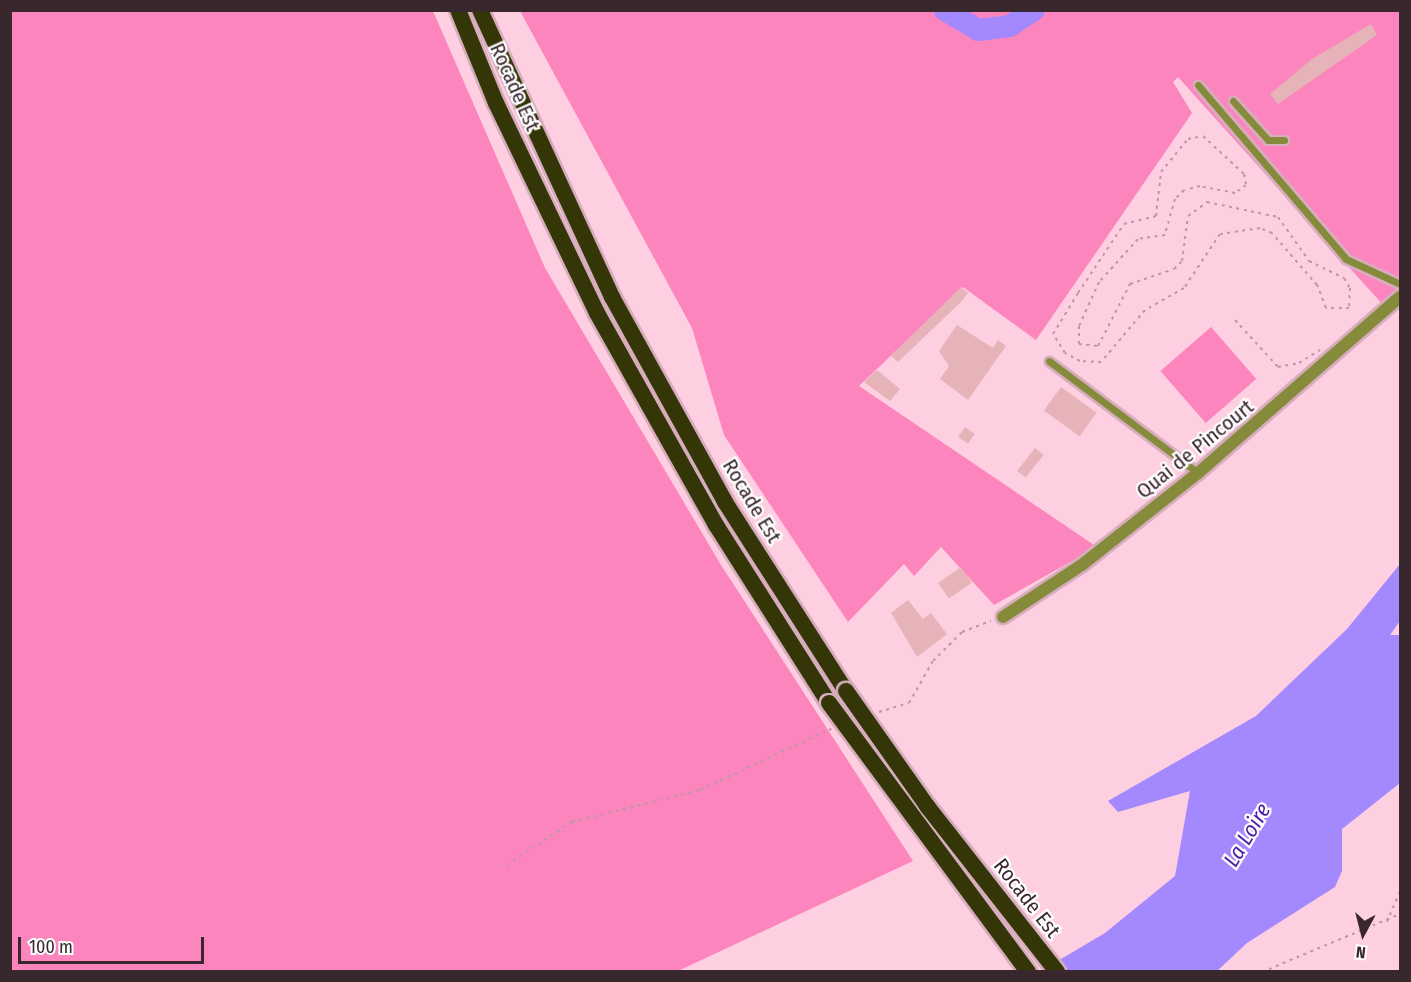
<!DOCTYPE html>
<style>
body{margin:0}
#map{position:relative;width:1411px;height:982px;overflow:hidden;background:#fecee1;font-family:"Fira Sans Condensed",sans-serif}
div>[style]{position:absolute}
.green>*{inset:0;background:#fc85bd;transform-origin:0 0}
.water>*{inset:0;background:#a388fe}
.river>*{height:22px;margin:-11px;padding:0 11px;transform-origin:11px;border-radius:11px;background:#a388fe}
.building>*{inset:0;background:#e6b3b8;transform-origin:0 0}
.path>*{height:2px;margin-top:-1px;transform-origin:0;background:repeating-linear-gradient(90deg,#bd97a6 0 3px,transparent 0 7.5px)}
.roads{filter:drop-shadow(2px 0 #d7adbd) drop-shadow(-2px 0 #d7adbd) drop-shadow(0 2px #d7adbd) drop-shadow(0 -2px #d7adbd)}
.service>*{height:7px;margin:-3.5px;padding:0 3.5px;transform-origin:3.5px;border-radius:3.5px;background:#868b3c}
.minor>*{height:12px;margin:-6px;padding:0 6px;transform-origin:6px;border-radius:6px;background:#868b3c}
.trunk>*{height:16px;margin:-8px;padding:0 8px;transform-origin:8px;border-radius:8px;background:#343608}
.bridges{filter:drop-shadow(2px 0 #d7adbd) drop-shadow(-2px 0 #d7adbd) drop-shadow(0 2px #d7adbd) drop-shadow(0 -2px #d7adbd)}
.trunk-bridge>*{height:16px;margin:-8px;padding:0 8px;transform-origin:8px;border-radius:8px;background:#343608}
span{translate:-50% -50%;white-space:nowrap;text-align:center;line-height:1.15;-webkit-text-stroke:4.5px #fefefe;paint-order:stroke}
.street-label{font-size:21px;color:#39272e}
.water-label{font-size:22px;color:#511ba6;font-style:italic}
.frame{position:absolute;inset:0;border:12px solid #39272e;pointer-events:none}
.north{position:absolute;left:1333px;top:904px;width:60px;height:60px;-webkit-text-stroke:4px #fefefe;paint-order:stroke;rotate:187deg;font-size:16px;font-weight:700;line-height:24px;text-align:center;color:#39272e}
.north::after{content:'';display:block;margin:auto;width:21px;height:27px;background:#39272e;clip-path:polygon(50% 0,100% 100%,50% 72%,0 100%)}
.scale{position:absolute;left:18px;top:937px;width:186px;height:27px;box-sizing:border-box;border:3px solid #39272e;border-top:0;padding-left:8px;font-size:18px;line-height:21px;white-space:nowrap;color:#39272e;-webkit-text-stroke:4px #fefefe;paint-order:stroke}
</style>
<div id="map">
<div class="green">
<div style="clip-path:polygon(10px 11px,433px 11px,545px 268px,721px 565px,913px 861px,678px 971px,11px 971px)"></div>
<div style="clip-path:polygon(520px 11px,1400px 11px,1400px 291px,1384px 306px,1178px 77px,1173px 82px,1192px 113px,1036px 340px,963px 287px,859px 386px,1097px 547px,994px 605px,941px 547px,914px 576px,904px 564px,848px 622px,724px 435px,692px 328px)"></div>
<div style="left:1211px;top:327px;width:69px;height:67px;rotate:49deg"></div>
</div>
<div class="water">
<div style="clip-path:polygon(1400px 564px,1400px 621px,1390px 635px,1400px 635px,1400px 783px,1342px 829px,1342px 871px,1335px 887px,1247px 943px,1217px 971px,1039px 972px,1105px 933px,1175px 876px,1190px 791px,1118px 812px,1108px 801px,1256px 716px,1347px 629px)"></div>
</div>
<div class="river">
<div style="left:945px;top:10px;width:39px;rotate:31deg"></div>
<div style="left:978px;top:30px;width:32px;rotate:-7deg"></div>
<div style="left:1010px;top:26px;width:29px;rotate:-34deg"></div>
</div>
<div class="building">
<div style="clip-path:polygon(1371px 24px,1377px 35px,1278px 104px,1270px 94px,1312px 59px)"></div>
<div style="clip-path:polygon(961px 287px,968px 293px,963px 300px,898px 362px,891px 356px)"></div>
<div style="clip-path:polygon(957px 325px,993px 348px,998px 340px,1006px 346px,968px 400px,940px 379px,949px 366px,939px 351px)"></div>
<div style="clip-path:polygon(877px 370px,900px 389px,890px 401px,864px 382px)"></div>
<div style="left:1061px;top:387px;width:44px;height:29px;rotate:36deg"></div>
<div style="left:965px;top:427px;width:12px;height:12px;rotate:35deg"></div>
<div style="left:1035px;top:448px;width:11px;height:29px;rotate:38deg"></div>
<div style="left:961px;top:567px;width:19px;height:28px;rotate:55deg"></div>
<div style="clip-path:polygon(908px 600px,923px 619px,931px 613px,947px 634px,917px 657px,891px 613px)"></div>
</div>
<div class="path">
<div style="left:1203px;top:136px;width:56px;rotate:42.8deg"></div>
<div style="left:1244px;top:174px;width:11px;rotate:80deg"></div>
<div style="left:1246px;top:185px;width:14px;rotate:144deg"></div>
<div style="left:1235px;top:193px;width:36px;rotate:-169deg"></div>
<div style="left:1200px;top:186px;width:16px;rotate:166deg"></div>
<div style="left:1184px;top:190px;width:13px;rotate:135deg"></div>
<div style="left:1175px;top:199px;width:37px;rotate:106deg"></div>
<div style="left:1165px;top:235px;width:27px;rotate:172deg"></div>
<div style="left:1138px;top:239px;width:58px;rotate:132.2deg"></div>
<div style="left:1099px;top:282px;width:48px;rotate:114.4deg"></div>
<div style="left:1079px;top:326px;width:18px;rotate:90deg"></div>
<div style="left:1079px;top:344px;width:19px;rotate:6deg"></div>
<div style="left:1098px;top:346px;width:70px;rotate:-62.7deg"></div>
<div style="left:1130px;top:284px;width:46px;rotate:-18.8deg"></div>
<div style="left:1174px;top:269px;width:11px;rotate:-45deg"></div>
<div style="left:1182px;top:261px;width:45px;rotate:-82.4deg"></div>
<div style="left:1188px;top:216px;width:24px;rotate:-36deg"></div>
<div style="left:1207px;top:202px;width:73px;rotate:11.9deg"></div>
<div style="left:1278px;top:217px;width:54px;rotate:54.8deg"></div>
<div style="left:1309px;top:261px;width:39px;rotate:26deg"></div>
<div style="left:1344px;top:278px;width:12px;rotate:59deg"></div>
<div style="left:1350px;top:288px;width:20px;rotate:93deg"></div>
<div style="left:1349px;top:308px;width:23px;rotate:180deg"></div>
<div style="left:1326px;top:308px;width:25px;rotate:-111deg"></div>
<div style="left:1317px;top:285px;width:69px;rotate:-130.9deg"></div>
<div style="left:1272px;top:233px;width:13px;rotate:-157deg"></div>
<div style="left:1260px;top:228px;width:40px;rotate:171.5deg"></div>
<div style="left:1220px;top:234px;width:65px;rotate:123.7deg"></div>
<div style="left:1184px;top:288px;width:45px;rotate:150.6deg"></div>
<div style="left:1145px;top:310px;width:68px;rotate:130.2deg"></div>
<div style="left:1101px;top:362px;width:21px;rotate:-177deg"></div>
<div style="left:1080px;top:361px;width:17px;rotate:-152deg"></div>
<div style="left:1065px;top:353px;width:22px;rotate:-122deg"></div>
<div style="left:1053px;top:334px;width:48px;rotate:-58.6deg"></div>
<div style="left:1078px;top:293px;width:83px;rotate:-56.3deg"></div>
<div style="left:1124px;top:224px;width:33px;rotate:-14deg"></div>
<div style="left:1156px;top:216px;width:44px;rotate:-83.5deg"></div>
<div style="left:1161px;top:172px;width:43px;rotate:-50.7deg"></div>
<div style="left:1188px;top:139px;width:15px;rotate:-11deg"></div>
<div style="left:1235px;top:320px;width:64px;rotate:47.5deg"></div>
<div style="left:1278px;top:367px;width:21px;rotate:-11deg"></div>
<div style="left:1299px;top:363px;width:25px;rotate:-32deg"></div>
<div style="left:879px;top:712px;width:31px;rotate:-17deg"></div>
<div style="left:909px;top:703px;width:48px;rotate:-60.3deg"></div>
<div style="left:933px;top:661px;width:41px;rotate:-45deg"></div>
<div style="left:962px;top:632px;width:31px;rotate:-21deg"></div>
<div style="left:507px;top:865px;width:78px;rotate:-33.5deg"></div>
<div style="left:572px;top:822px;width:132px;rotate:-14deg"></div>
<div style="left:700px;top:790px;width:145px;rotate:-25deg"></div>
<div style="left:1387px;top:922px;width:33px;rotate:-67deg"></div>
<div style="left:1262px;top:972px;width:150px;rotate:-22.8deg"></div>
</div>
<div class="roads">
<div class="service">
<div style="left:1198px;top:85px;width:228px;rotate:49.6deg"></div>
<div style="left:1346px;top:259px;width:60px;rotate:24.8deg"></div>
<div style="left:1233px;top:101px;width:52px;rotate:48.1deg"></div>
<div style="left:1268px;top:140px;width:16px"></div>
<div style="left:1049px;top:361px;width:186px;rotate:36.9deg"></div>
</div>
<div class="minor">
<div style="left:1003px;top:617px;width:96px;rotate:-33.5deg"></div>
<div style="left:1083px;top:564px;width:147px;rotate:-38.4deg"></div>
<div style="left:1198px;top:473px;width:268px;rotate:-41.1deg"></div>
</div>
<div class="trunk">
<div style="left:458px;top:10px;width:100px;rotate:67.8deg"></div>
<div style="left:496px;top:103px;width:233px;rotate:64.3deg"></div>
<div style="left:597px;top:313px;width:243px;rotate:60.7deg"></div>
<div style="left:716px;top:525px;width:211px;rotate:57.6deg"></div>
<div style="left:480px;top:10px;width:316px;rotate:65.3deg"></div>
<div style="left:612px;top:297px;width:234px;rotate:61.1deg"></div>
<div style="left:725px;top:502px;width:224px;rotate:57.4deg"></div>
</div>
</div>
<div class="bridges">
<div class="trunk-bridge">
<div style="left:846px;top:691px;width:141px;rotate:54.8deg"></div>
<div style="left:927px;top:806px;width:211px;rotate:51.9deg"></div>
<div style="left:829px;top:703px;width:335px;rotate:53.5deg"></div>
</div>
</div>
<div class="street-label">
<span style="left:515px;top:87px;rotate:66deg">Rocade Est</span>
<span style="left:1195px;top:449px;rotate:-39deg">Quai de Pincourt</span>
<span style="left:752px;top:501px;rotate:59deg">Rocade Est</span>
<span style="left:1027px;top:898px;rotate:52deg">Rocade Est</span>
</div>
<div class="water-label">
<span style="left:1247px;top:835px;rotate:-59deg">La Loire</span>
</div>
<div class="frame"></div>
<div class="north">N</div>
<div class="scale">100 m</div>
</div>
